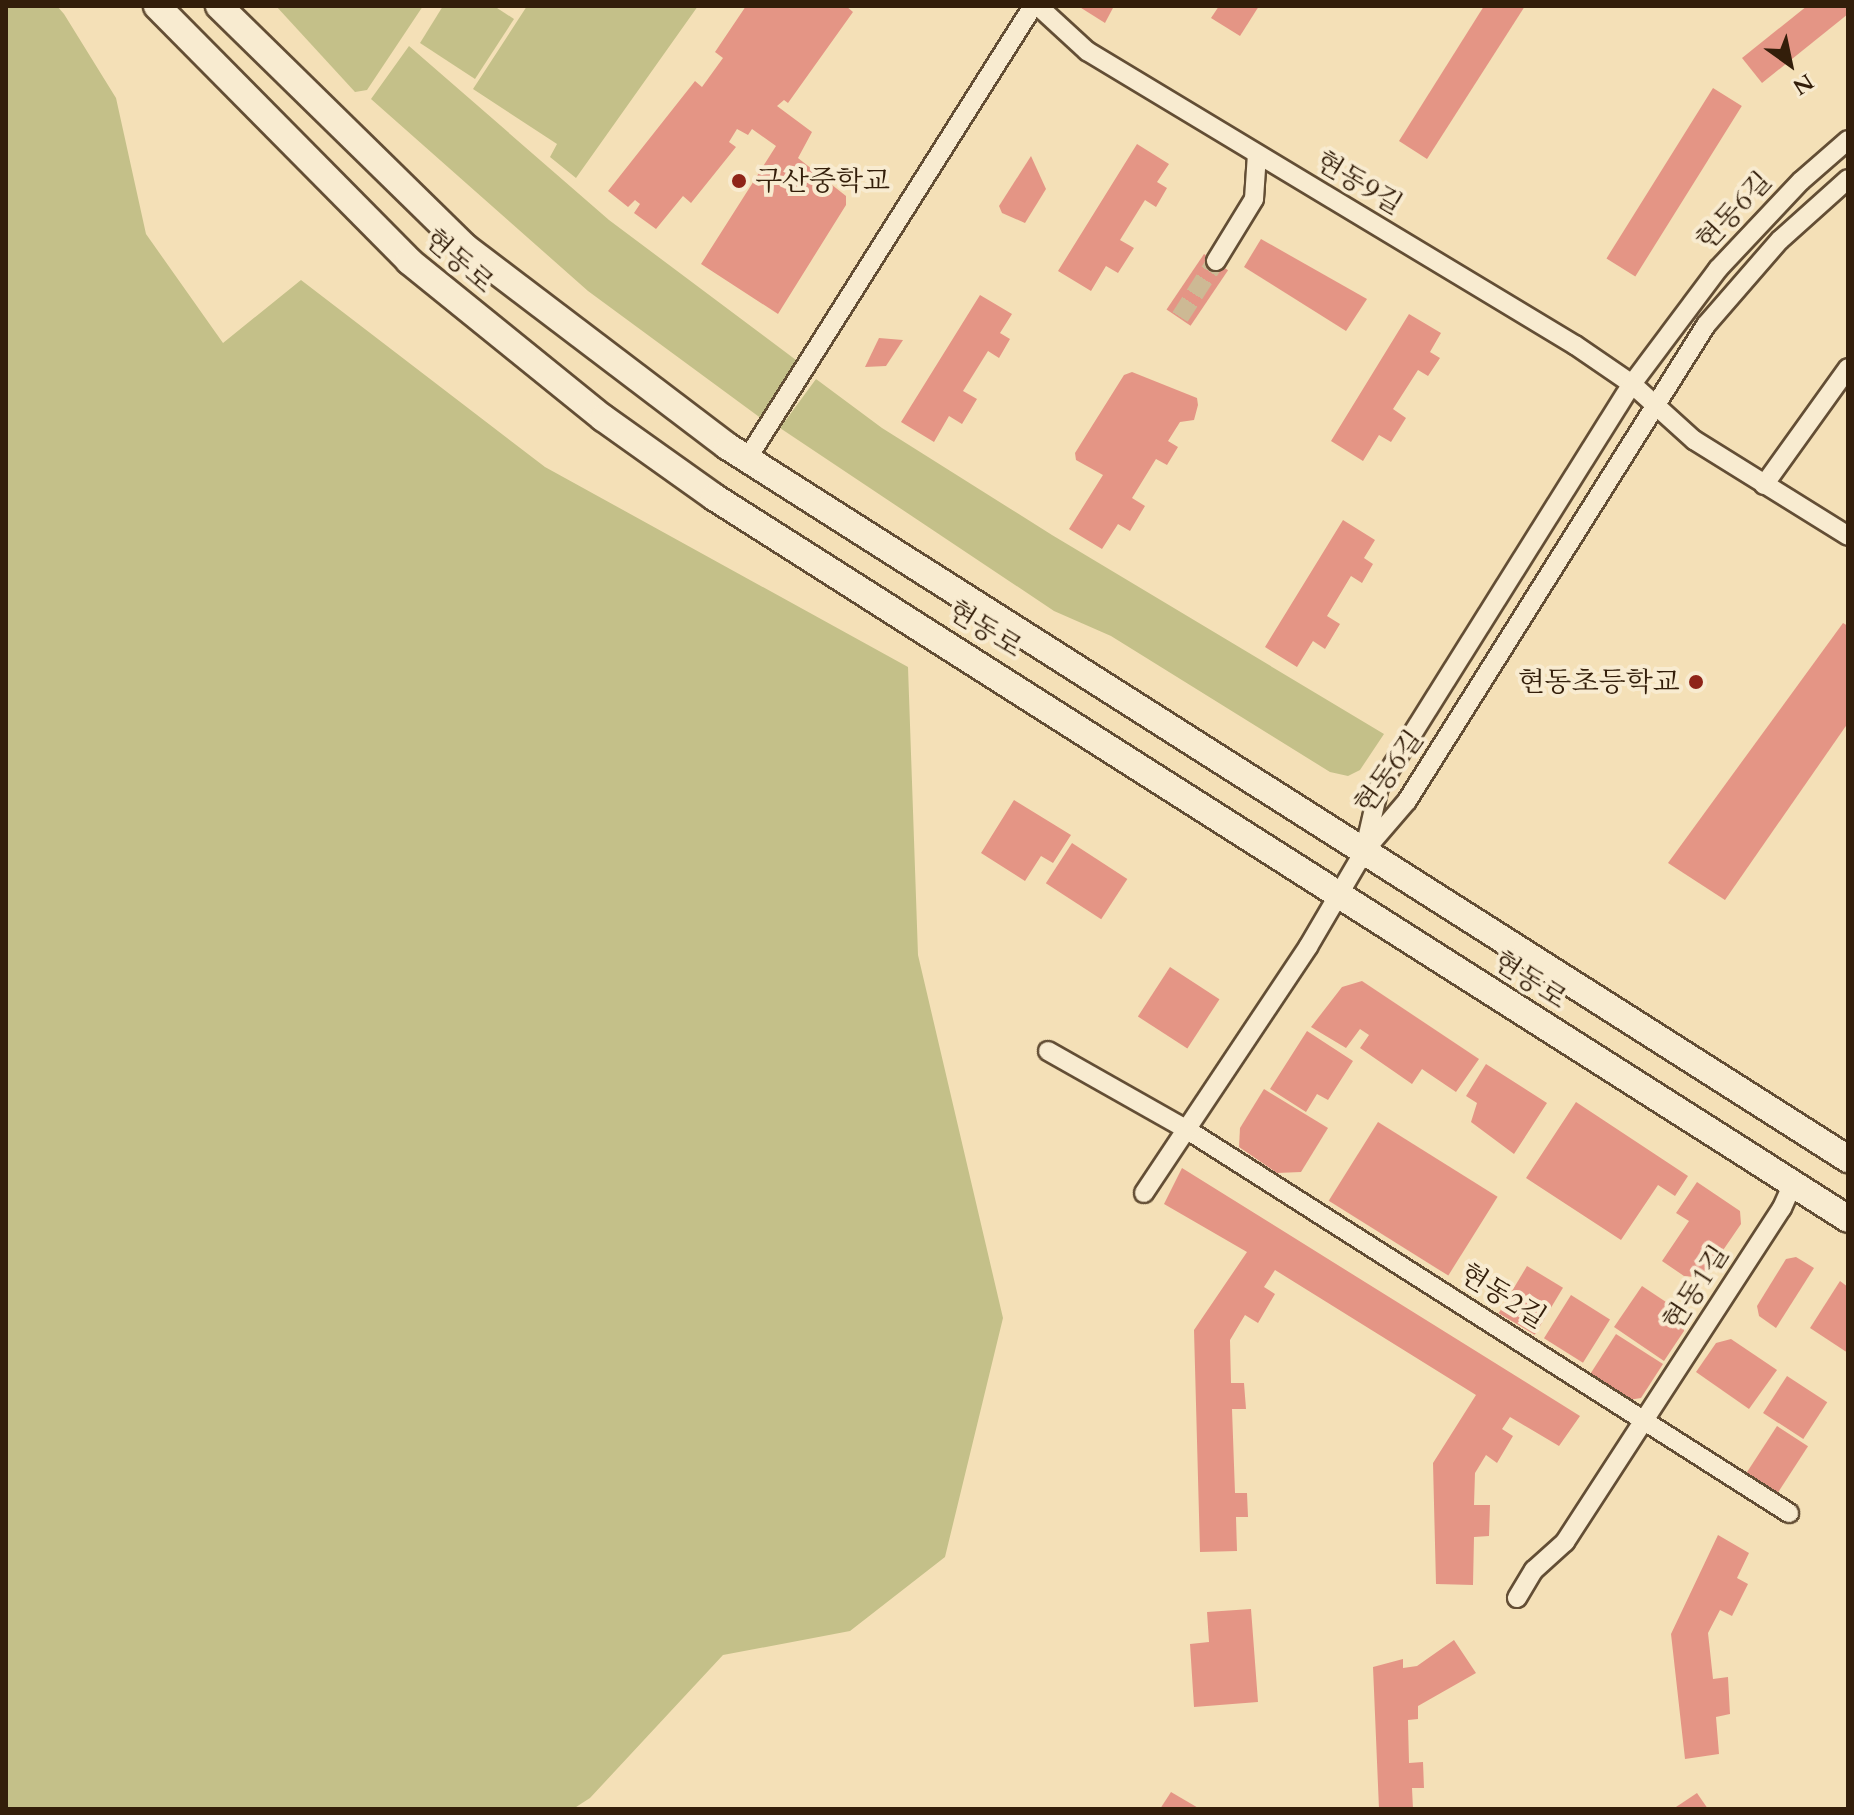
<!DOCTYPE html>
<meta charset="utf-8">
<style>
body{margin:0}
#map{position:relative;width:1854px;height:1815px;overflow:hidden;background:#f4e0b7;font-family:Cardo,"Noto Serif KR",serif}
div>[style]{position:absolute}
.green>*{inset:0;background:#c4c089}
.building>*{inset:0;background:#e49585;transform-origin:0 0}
.street-tunnel>*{height:18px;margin-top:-9px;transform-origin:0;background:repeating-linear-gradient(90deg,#cdb994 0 18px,transparent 0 27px)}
.roads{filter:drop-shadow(2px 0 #634e35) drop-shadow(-2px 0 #634e35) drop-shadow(0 2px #634e35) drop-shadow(0 -2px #634e35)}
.street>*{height:18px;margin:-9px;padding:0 9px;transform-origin:9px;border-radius:9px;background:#f8ebd0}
.secondary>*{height:26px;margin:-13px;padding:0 13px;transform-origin:13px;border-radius:13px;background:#f8ebd0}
.dots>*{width:22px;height:22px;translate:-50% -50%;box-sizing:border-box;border:4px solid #f8ebd0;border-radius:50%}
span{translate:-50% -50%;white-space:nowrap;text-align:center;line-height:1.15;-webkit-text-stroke:8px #f8ebd0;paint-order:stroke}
.poi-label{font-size:28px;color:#331e0a}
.left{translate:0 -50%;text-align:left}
.right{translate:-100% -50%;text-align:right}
.street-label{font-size:28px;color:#331e0a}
.frame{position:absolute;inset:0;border:8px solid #331e0a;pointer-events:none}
.north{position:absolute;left:1750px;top:24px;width:80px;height:80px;-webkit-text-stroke:6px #f8ebd0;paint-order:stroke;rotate:147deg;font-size:22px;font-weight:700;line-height:32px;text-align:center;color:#331e0a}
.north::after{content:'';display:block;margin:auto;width:28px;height:36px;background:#331e0a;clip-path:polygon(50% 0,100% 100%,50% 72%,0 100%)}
</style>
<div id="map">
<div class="green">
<div style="clip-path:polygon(6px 6px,57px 6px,64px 14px,116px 98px,146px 234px,223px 343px,301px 280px,545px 467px,908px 667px,918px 955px,1003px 1318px,945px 1557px,850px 1631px,723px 1655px,590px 1798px,573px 1809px,6px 1809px)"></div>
<div style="clip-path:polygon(276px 6px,423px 6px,367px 90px,355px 92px)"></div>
<div style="clip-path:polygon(443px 6px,494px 6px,514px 19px,475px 79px,420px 43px)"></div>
<div style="clip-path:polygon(527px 6px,698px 6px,576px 178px,550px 157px,557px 144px,473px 89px)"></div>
<div style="clip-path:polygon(409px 46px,609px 220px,800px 363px,762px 419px,588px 291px,371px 99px)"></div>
<div style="clip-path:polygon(816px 379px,882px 428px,1052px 535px,1384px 734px,1360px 770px,1348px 776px,1330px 772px,1111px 636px,1054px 611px,780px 428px)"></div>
</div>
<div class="building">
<div style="clip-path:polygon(746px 6px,846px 6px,853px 12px,788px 103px,784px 100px,777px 106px,812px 132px,798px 158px,846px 196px,846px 205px,778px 314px,701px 264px,776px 146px,752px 129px,748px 135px,737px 129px,729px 142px,736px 147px,691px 203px,683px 196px,656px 229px,634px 213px,640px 204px,635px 200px,628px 207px,608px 191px,695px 81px,702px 87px,723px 58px,715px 52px)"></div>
<div style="clip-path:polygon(1078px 6px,1114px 6px,1105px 23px)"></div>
<div style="clip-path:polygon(1219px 6px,1259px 6px,1240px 36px,1211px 18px)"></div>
<div style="clip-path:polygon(1484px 6px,1525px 6px,1427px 159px,1399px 141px)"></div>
<div style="clip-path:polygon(1807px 6px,1848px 6px,1848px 14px,1762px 83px,1742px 58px)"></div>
<div style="left:1713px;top:88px;width:34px;height:201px;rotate:32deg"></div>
<div style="clip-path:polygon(1137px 144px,1169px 164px,1157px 182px,1167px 188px,1156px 207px,1145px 200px,1120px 240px,1134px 248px,1118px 273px,1106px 266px,1091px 291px,1058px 271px)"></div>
<div style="clip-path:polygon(1031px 156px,1046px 189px,1025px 223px,1002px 213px,999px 206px)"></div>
<div style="clip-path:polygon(1261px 239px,1367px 299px,1346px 331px,1244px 267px)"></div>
<div style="left:1204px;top:254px;width:29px;height:67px;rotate:34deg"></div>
<div style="clip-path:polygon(980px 295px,1012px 314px,1000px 333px,1010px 339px,999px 358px,988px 351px,963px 391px,977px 399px,962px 424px,949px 416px,934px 442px,901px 422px)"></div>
<div style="clip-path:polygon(1409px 314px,1441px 333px,1430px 352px,1440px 358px,1428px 376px,1418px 370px,1393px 409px,1406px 418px,1391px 442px,1379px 435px,1363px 461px,1331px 441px)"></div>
<div style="clip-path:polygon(879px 338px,903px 340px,886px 366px,865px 367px)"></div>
<div style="clip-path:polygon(1132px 372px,1197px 398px,1198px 405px,1194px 420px,1180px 422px,1168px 441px,1178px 447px,1167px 465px,1156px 459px,1132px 498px,1145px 506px,1130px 531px,1118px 524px,1102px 549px,1069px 529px,1103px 475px,1076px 460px,1075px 453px,1124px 375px)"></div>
<div style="clip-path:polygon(1343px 520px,1375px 540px,1364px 558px,1373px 564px,1362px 583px,1351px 576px,1327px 616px,1340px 624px,1325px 649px,1313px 641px,1297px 667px,1265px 647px)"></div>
<div style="clip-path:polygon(1843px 623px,1848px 626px,1848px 723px,1725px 900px,1668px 863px)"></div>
<div style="clip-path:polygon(1014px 800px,1071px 835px,1053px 863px,1041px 856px,1025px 881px,981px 853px)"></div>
<div style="left:1072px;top:843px;width:66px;height:48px;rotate:33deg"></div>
<div style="left:1170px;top:967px;width:59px;height:59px;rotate:33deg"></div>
<div style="clip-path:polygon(1362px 981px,1479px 1059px,1456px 1092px,1422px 1069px,1412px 1084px,1360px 1048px,1369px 1035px,1360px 1029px,1346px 1048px,1311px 1027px,1342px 987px)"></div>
<div style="clip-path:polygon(1307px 1031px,1353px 1061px,1328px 1100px,1317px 1094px,1306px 1112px,1270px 1089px)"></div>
<div style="clip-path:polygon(1486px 1064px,1547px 1103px,1514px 1154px,1471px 1122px,1477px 1103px,1466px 1096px)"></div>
<div style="clip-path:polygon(1264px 1089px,1328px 1128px,1301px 1172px,1277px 1173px,1239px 1147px,1240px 1128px)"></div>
<div style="clip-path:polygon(1576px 1102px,1688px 1176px,1675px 1196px,1658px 1185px,1621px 1240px,1526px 1178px)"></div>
<div style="left:1378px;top:1122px;width:141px;height:93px;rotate:32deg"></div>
<div style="clip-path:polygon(1182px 1168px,1580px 1416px,1559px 1446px,1510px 1417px,1502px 1429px,1513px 1436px,1497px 1463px,1486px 1455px,1475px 1473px,1474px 1505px,1490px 1505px,1489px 1536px,1474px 1537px,1473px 1585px,1436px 1584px,1433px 1463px,1476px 1395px,1275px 1270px,1264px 1287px,1275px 1294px,1258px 1323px,1245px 1315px,1230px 1340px,1231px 1383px,1244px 1383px,1246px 1409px,1232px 1409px,1235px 1493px,1247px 1493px,1248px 1517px,1236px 1517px,1237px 1551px,1200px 1552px,1194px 1330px,1247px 1252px,1164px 1204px)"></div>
<div style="clip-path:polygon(1697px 1182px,1740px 1211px,1741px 1224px,1704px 1278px,1684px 1276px,1662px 1261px,1689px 1221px,1676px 1213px)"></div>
<div style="clip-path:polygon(1796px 1257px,1814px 1268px,1776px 1328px,1759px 1316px,1757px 1306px,1786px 1259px)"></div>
<div style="left:1527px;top:1266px;width:42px;height:55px;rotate:31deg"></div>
<div style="clip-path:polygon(1840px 1281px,1848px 1287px,1848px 1353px,1810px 1328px)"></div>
<div style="clip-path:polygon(1642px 1286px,1681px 1312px,1684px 1331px,1664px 1361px,1614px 1327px)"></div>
<div style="left:1571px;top:1295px;width:46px;height:51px;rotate:32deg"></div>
<div style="clip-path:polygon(1616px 1334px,1663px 1364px,1641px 1398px,1622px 1401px,1587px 1379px)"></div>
<div style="clip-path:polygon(1731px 1339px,1777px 1370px,1749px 1409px,1696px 1372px,1716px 1343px)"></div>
<div style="left:1787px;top:1376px;width:48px;height:44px;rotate:33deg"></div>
<div style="left:1777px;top:1426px;width:37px;height:57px;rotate:33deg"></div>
<div style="clip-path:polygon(1718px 1535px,1749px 1553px,1737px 1578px,1748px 1584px,1732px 1616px,1720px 1610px,1708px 1633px,1713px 1679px,1728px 1677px,1730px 1714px,1716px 1717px,1719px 1754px,1685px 1759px,1671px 1634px)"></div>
<div style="clip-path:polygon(1251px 1609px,1258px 1702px,1194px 1707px,1190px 1644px,1209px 1642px,1207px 1612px)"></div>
<div style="clip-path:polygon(1454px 1640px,1476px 1673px,1418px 1706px,1418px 1719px,1408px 1720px,1409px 1763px,1423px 1762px,1424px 1788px,1412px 1788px,1413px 1809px,1379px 1809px,1373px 1667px,1403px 1659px,1403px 1668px,1417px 1666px)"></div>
<div style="clip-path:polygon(1171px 1792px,1200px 1809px,1160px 1809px)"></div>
<div style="clip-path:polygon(1697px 1793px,1708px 1809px,1673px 1809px)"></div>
</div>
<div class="street-tunnel">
<div style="left:1180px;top:317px;width:67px;rotate:-57.3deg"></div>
</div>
<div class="roads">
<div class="street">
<div style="left:1038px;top:6px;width:67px;rotate:42.6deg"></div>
<div style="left:1087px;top:51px;width:570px;rotate:31.07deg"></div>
<div style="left:1575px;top:345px;width:69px;rotate:34.4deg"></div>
<div style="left:1632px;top:384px;width:84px;rotate:42.1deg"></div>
<div style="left:1694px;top:440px;width:181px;rotate:31.9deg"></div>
<div style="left:1216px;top:261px;width:73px;rotate:-58.5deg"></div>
<div style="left:1254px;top:199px;width:45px;rotate:-86.2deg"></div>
<div style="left:747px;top:459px;width:536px;rotate:-57.73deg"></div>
<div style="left:1764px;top:485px;width:144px;rotate:-54.3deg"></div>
<div style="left:1365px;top:848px;width:63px;rotate:-77.1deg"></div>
<div style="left:1379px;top:787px;width:476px;rotate:-57.9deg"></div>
<div style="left:1632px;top:384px;width:144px;rotate:-53.2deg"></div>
<div style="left:1718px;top:269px;width:121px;rotate:-46.7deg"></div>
<div style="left:1801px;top:181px;width:62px;rotate:-41.1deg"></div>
<div style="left:1048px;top:1051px;width:159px;rotate:29.5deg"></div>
<div style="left:1186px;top:1129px;width:715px;rotate:32.49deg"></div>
<div style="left:1144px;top:1193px;width:296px;rotate:-56.3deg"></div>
<div style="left:1308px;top:947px;width:113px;rotate:-59.6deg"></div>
<div style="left:1365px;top:850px;width:65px;rotate:-49.4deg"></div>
<div style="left:1407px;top:801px;width:562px;rotate:-57.86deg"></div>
<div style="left:1706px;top:325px;width:113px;rotate:-49deg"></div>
<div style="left:1780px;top:240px;width:91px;rotate:-41.9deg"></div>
<div style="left:1517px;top:1598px;width:33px;rotate:-59deg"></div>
<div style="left:1534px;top:1570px;width:42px;rotate:-42.1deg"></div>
<div style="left:1565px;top:1542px;width:398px;rotate:-57deg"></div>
<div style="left:1782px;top:1208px;width:24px;rotate:-66deg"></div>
</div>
<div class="secondary">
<div style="left:157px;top:6px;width:359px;rotate:45.3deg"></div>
<div style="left:409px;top:261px;width:250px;rotate:39deg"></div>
<div style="left:603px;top:418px;width:136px;rotate:35.4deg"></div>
<div style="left:714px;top:497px;width:1344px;rotate:32.48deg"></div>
<div style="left:219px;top:6px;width:344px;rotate:44.4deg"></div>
<div style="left:465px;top:247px;width:329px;rotate:37.2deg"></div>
<div style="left:727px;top:446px;width:1329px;rotate:32.46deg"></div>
</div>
</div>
<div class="dots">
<div style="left:739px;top:181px;background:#8f2418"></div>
<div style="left:1696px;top:682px;background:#8f2418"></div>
</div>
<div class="poi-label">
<span class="left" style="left:755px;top:181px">구산중학교</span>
<span class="right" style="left:1680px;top:682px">현동초등학교</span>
</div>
<div class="street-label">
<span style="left:1359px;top:183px;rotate:31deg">현동9길</span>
<span style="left:1734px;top:211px;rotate:-47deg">현동6길</span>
<span style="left:459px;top:261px;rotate:41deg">현동로</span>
<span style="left:985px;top:629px;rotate:32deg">현동로</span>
<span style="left:1389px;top:772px;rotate:-54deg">현동6길</span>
<span style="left:1530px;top:980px;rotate:33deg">현동로</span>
<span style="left:1696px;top:1288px;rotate:-57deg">현동1길</span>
<span style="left:1503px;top:1296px;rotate:32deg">현동2길</span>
</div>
<div class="frame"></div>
<div class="north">N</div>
</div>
